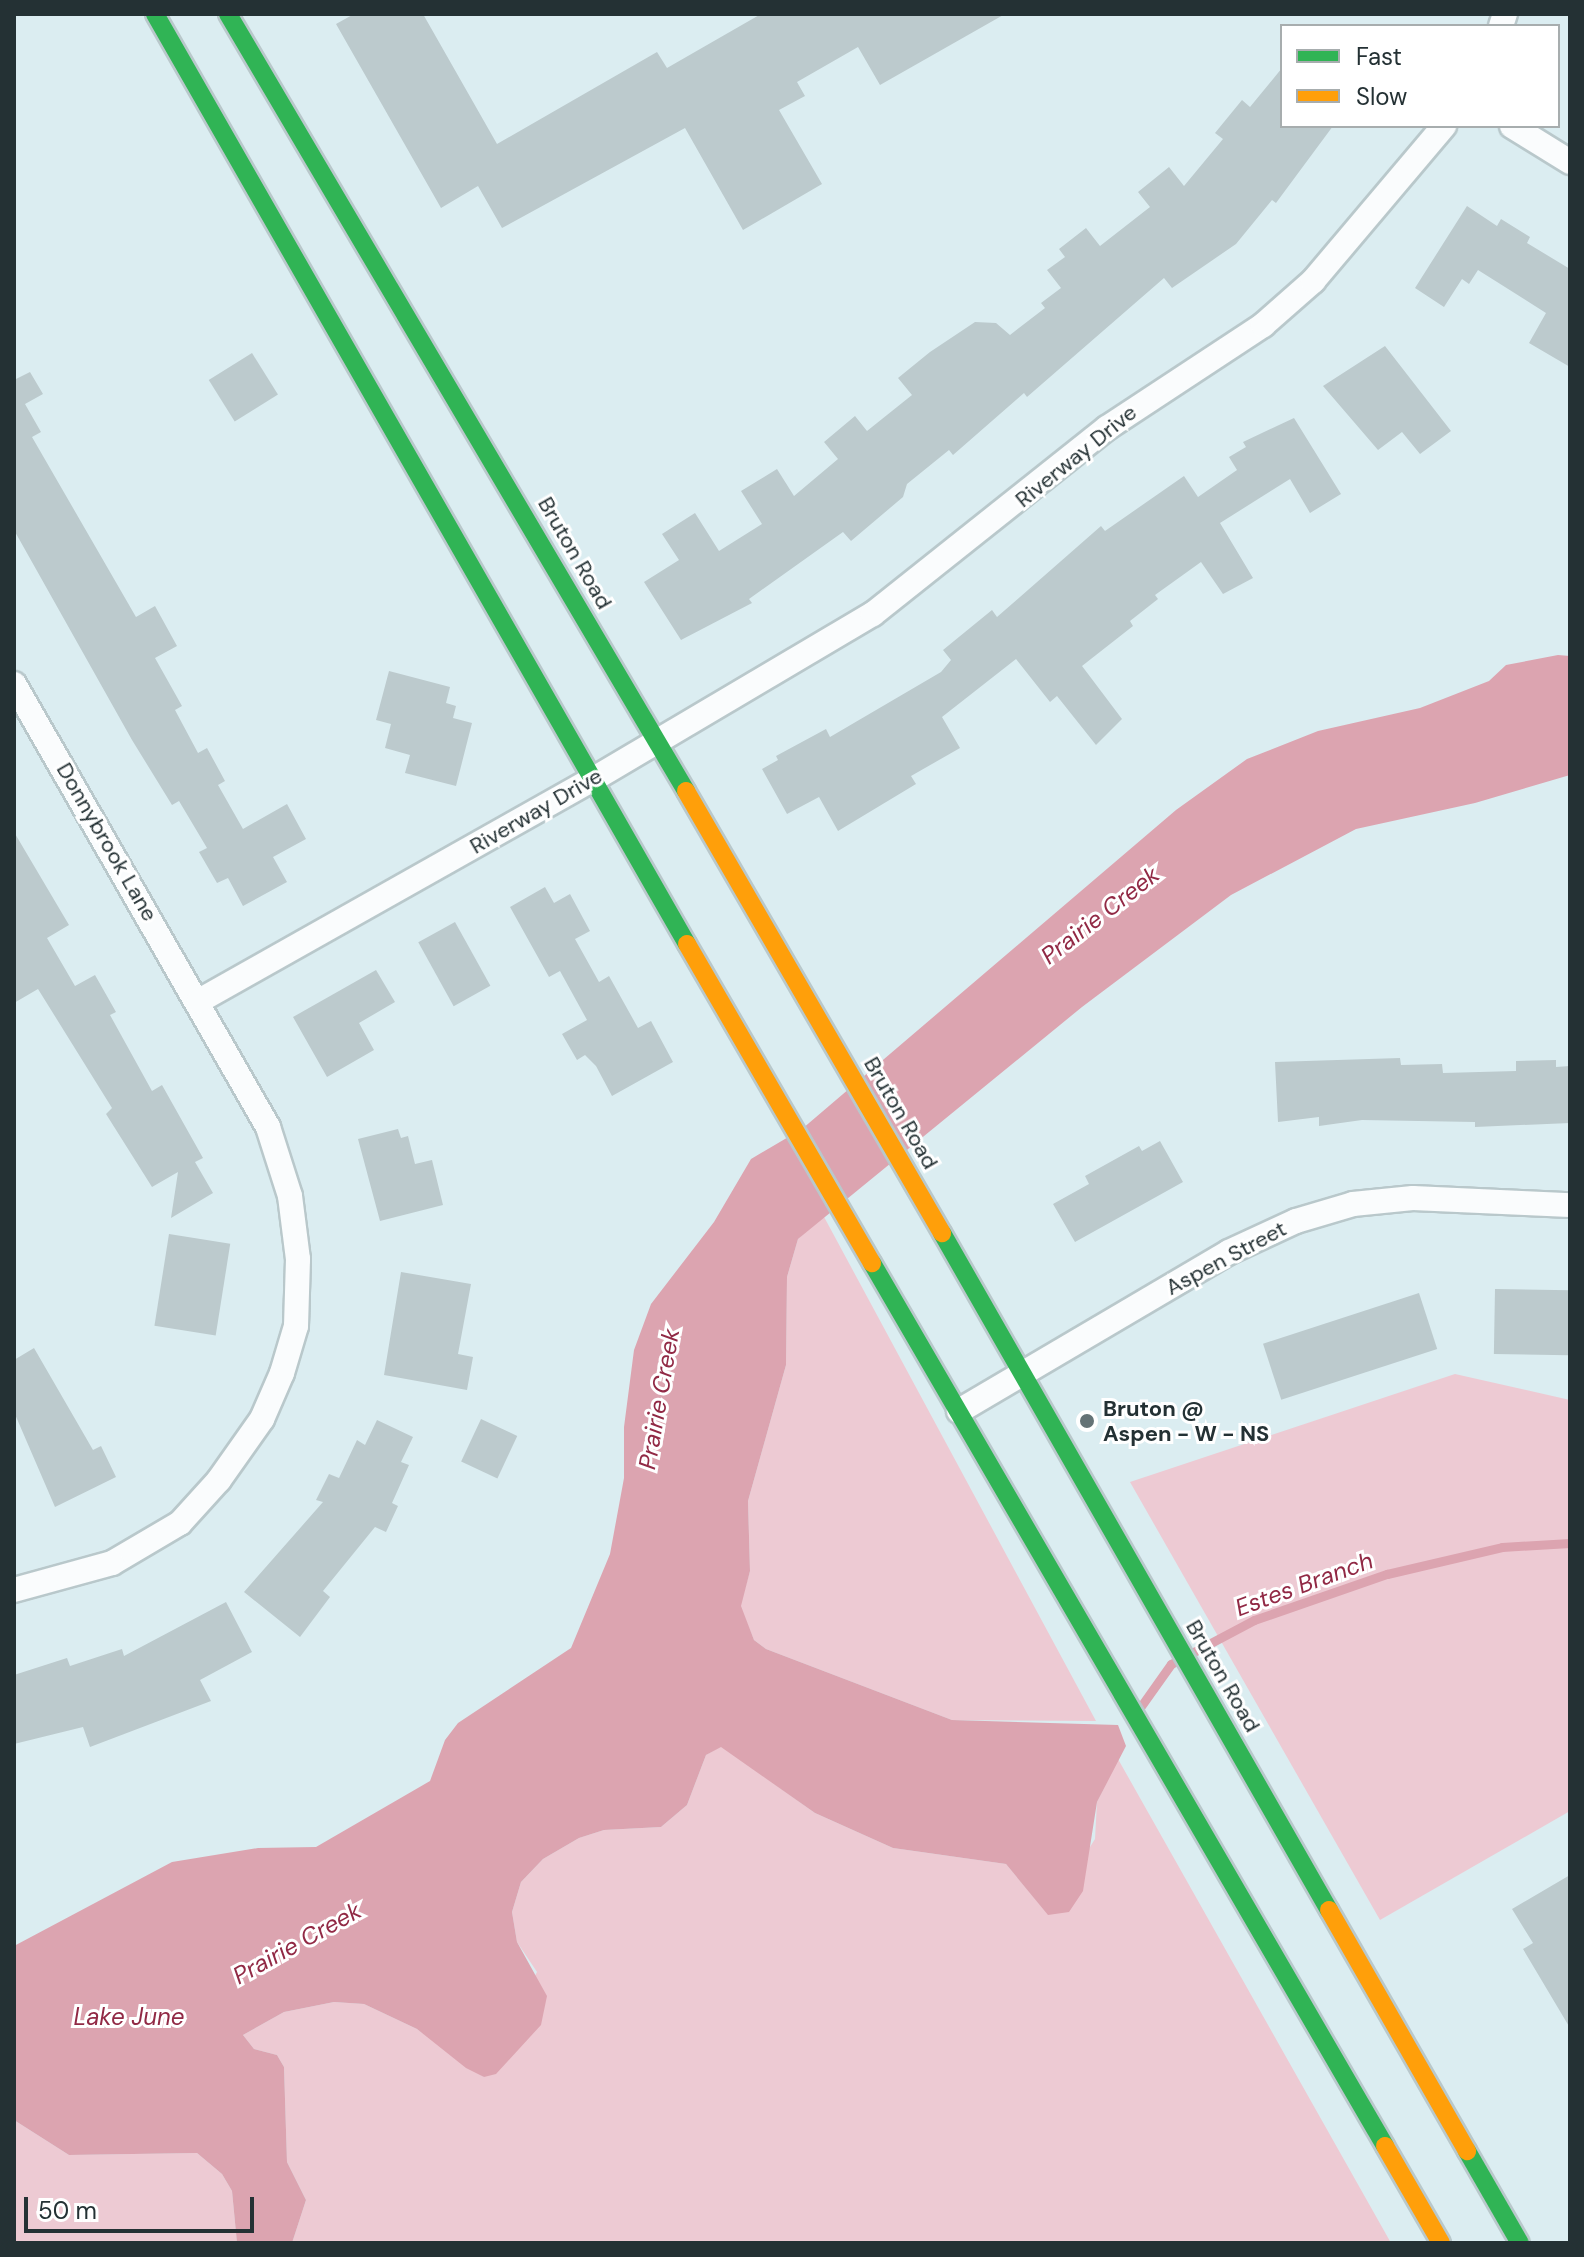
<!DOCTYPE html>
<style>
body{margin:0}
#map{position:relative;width:1584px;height:2257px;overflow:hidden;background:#dbedf1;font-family:"DM Sans",sans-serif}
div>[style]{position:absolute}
.green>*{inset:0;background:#edcad3}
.water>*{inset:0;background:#dca4b0}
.stream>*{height:9px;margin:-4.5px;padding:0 4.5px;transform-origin:4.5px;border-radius:4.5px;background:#dca4b0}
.building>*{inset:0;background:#bccacd;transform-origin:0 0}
.roads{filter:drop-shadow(2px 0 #b9c8cb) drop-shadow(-2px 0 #b9c8cb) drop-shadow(0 2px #b9c8cb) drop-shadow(0 -2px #b9c8cb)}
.street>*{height:24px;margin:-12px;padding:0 12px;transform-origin:12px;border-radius:12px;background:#fafcfd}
.fast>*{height:18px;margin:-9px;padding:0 9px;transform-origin:9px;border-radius:9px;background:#30b455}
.slow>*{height:18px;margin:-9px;padding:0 9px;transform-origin:9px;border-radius:9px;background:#ff9f0a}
.dots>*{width:22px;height:22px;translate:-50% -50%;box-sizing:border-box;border:4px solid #fff;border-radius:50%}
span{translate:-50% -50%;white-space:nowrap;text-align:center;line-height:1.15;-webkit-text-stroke:6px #fff;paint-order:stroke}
.street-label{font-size:22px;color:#243134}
.poi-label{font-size:22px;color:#243134;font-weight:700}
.left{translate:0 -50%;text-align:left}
.water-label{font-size:24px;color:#912945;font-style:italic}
.frame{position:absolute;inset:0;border:16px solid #243134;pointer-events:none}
.legend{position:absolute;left:1280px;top:24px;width:280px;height:104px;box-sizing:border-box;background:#fff;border:2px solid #a7adae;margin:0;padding:10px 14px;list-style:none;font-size:24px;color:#243134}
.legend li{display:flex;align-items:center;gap:16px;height:40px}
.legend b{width:40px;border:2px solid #a7adae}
.scale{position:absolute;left:24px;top:2197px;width:230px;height:36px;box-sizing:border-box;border:4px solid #243134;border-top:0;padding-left:10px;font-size:24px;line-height:28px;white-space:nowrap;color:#243134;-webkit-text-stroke:6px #fff;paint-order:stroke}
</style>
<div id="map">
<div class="green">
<div style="clip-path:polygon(823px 1215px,1096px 1721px,952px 1720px,766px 1649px,754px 1640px,740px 1606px,750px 1571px,748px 1501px,786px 1365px,787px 1277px,798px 1239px)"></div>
<div style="clip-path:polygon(1455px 1374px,1570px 1400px,1570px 1811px,1380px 1920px,1130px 1482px)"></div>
<div style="clip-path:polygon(721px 1746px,815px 1813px,893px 1848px,1006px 1864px,1048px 1914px,1095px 1839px,1097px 1802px,1118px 1759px,1391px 2243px,292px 2243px,306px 2200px,287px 2162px,284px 2067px,277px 2055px,254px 2049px,243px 2035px,284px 2012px,334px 2002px,364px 2004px,417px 2029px,484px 2077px,537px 1972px,517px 1942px,512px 1912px,521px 1882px,543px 1859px,579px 1838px,604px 1830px,661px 1827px,687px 1805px,706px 1755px)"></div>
<div style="clip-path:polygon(14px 2120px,69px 2155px,197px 2153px,222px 2174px,232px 2191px,237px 2243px,14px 2243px)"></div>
</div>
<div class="water">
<div style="clip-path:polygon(1558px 655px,1570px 656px,1570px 775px,1475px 803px,1356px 829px,1231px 895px,1082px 1007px,798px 1239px,787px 1277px,786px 1365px,748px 1501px,750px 1571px,741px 1606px,754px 1640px,766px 1649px,952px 1720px,1118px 1725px,1126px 1746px,1097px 1802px,1083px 1891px,1069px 1912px,1048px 1915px,1006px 1864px,893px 1848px,815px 1813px,721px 1747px,706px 1755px,687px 1805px,661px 1827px,604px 1830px,579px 1838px,543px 1859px,521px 1882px,512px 1912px,517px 1942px,547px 1996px,541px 2025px,496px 2074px,484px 2077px,466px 2068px,417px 2029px,364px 2004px,334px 2002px,284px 2012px,243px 2035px,254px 2049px,277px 2055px,284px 2067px,287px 2162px,306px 2200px,292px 2243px,237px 2243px,232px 2191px,222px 2174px,197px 2153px,69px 2155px,14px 2120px,14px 1946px,172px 1862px,258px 1848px,316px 1847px,430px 1781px,445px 1740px,458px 1723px,571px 1648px,610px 1554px,624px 1478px,624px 1427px,634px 1350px,651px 1304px,714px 1222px,751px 1159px,802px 1129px,1176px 810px,1247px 759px,1318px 731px,1420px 708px,1489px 681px,1506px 665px)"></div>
</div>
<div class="stream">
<div style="left:1139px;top:1709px;width:55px;rotate:-54.6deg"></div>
<div style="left:1171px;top:1664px;width:94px;rotate:-27.9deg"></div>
<div style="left:1254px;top:1620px;width:141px;rotate:-19.1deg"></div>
<div style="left:1387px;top:1574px;width:118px;rotate:-13.2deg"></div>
<div style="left:1502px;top:1547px;width:68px;rotate:-3.4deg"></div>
</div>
<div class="building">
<div style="clip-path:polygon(354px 14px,423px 14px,497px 144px,657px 52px,667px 68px,761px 14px,1005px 14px,880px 85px,858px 47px,797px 82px,805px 96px,779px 110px,822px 184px,743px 230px,685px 128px,502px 228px,478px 186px,441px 208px,336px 24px)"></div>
<div style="clip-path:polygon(1282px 68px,1282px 126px,1333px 126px,1276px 203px,1272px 200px,1236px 244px,1172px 288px,1164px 278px,1027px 397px,1024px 393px,953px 455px,949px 450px,907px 484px,903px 497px,851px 541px,843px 532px,749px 599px,752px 603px,681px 640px,644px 582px,679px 560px,662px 534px,695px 513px,719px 551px,762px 524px,741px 491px,777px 469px,794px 496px,838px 459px,824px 442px,855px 416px,867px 431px,912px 395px,898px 378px,930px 352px,975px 322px,996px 323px,1010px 335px,1045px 308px,1041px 303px,1061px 288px,1047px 270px,1065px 257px,1059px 249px,1086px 228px,1100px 246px,1150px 207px,1138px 192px,1169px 167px,1184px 186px,1223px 139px,1215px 133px,1242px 100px,1250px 107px)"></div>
<div style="clip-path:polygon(1467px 206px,1497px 226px,1501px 219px,1530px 237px,1527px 243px,1570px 269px,1570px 367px,1529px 343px,1546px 313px,1478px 270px,1469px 284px,1462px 279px,1444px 307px,1415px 288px)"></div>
<div style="clip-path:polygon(1385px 346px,1451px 431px,1420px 454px,1402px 432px,1378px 450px,1323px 386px)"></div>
<div style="left:252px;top:353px;width:49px;height:51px;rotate:58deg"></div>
<div style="clip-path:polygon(30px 372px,43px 394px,25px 404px,41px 432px,32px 437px,136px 617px,155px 606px,177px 646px,155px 658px,182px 706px,175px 710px,198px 753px,207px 748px,225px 781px,218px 785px,243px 829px,287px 804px,306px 839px,273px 857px,287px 882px,243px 906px,228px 878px,217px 883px,199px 852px,207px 848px,179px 801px,172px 805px,132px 740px,14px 530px,14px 380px)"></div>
<div style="clip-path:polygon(1294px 418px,1341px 494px,1310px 513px,1290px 479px,1220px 523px,1253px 578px,1223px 594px,1201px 562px,1155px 595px,1158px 599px,1130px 621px,1133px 626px,1082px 666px,1122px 719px,1096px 745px,1057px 696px,1050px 702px,1016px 659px,942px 717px,960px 748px,911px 776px,916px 784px,838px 831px,819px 797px,787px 814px,762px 769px,778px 760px,776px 756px,826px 729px,830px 737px,941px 672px,951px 660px,943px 650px,992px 610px,997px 617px,1101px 526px,1105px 531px,1184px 476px,1198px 497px,1237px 470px,1229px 457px,1246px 447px,1243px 442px)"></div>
<div style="clip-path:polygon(389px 671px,450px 687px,446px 703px,456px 706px,453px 718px,472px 723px,456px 786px,405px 773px,410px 755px,385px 748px,391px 724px,376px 720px)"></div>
<div style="clip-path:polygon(14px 832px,69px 925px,47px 938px,75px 986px,95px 975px,116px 1012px,110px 1015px,152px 1091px,162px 1085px,203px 1158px,195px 1162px,213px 1193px,171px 1218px,178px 1172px,152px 1187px,106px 1114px,112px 1108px,38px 989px,14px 1003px)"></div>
<div style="clip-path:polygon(545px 887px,554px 903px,570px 894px,590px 931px,575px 939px,599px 982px,609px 976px,638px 1028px,651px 1021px,673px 1062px,612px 1096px,596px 1066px,585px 1055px,577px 1060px,562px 1034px,587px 1020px,560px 971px,549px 977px,510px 907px)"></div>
<div style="left:455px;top:922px;width:73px;height:42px;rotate:61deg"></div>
<div style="clip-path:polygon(376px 970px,395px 1002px,359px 1023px,374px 1050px,327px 1077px,293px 1017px)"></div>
<div style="clip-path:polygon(1400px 1058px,1401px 1065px,1442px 1064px,1443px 1073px,1516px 1071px,1516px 1061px,1556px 1060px,1556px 1067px,1570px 1066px,1570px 1123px,1475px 1127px,1475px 1122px,1362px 1120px,1319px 1126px,1319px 1117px,1278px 1122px,1275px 1062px)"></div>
<div style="clip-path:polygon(398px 1129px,401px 1138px,408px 1136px,415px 1164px,432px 1160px,443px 1205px,380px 1221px,358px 1139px)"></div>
<div style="clip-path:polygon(1160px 1141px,1183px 1182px,1075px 1242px,1053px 1204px,1089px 1184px,1085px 1176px,1139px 1146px,1142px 1151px)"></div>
<div style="left:169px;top:1234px;width:62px;height:93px;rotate:9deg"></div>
<div style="clip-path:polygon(401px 1272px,471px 1284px,458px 1354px,473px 1357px,467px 1390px,384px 1375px)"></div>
<div style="left:1495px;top:1289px;width:75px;height:65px;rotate:1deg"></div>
<div style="left:1419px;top:1293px;width:59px;height:164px;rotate:72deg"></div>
<div style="clip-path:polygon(34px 1348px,93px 1450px,101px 1446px,116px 1477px,55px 1507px,14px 1412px,14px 1360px)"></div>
<div style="left:481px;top:1419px;width:40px;height:47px;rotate:25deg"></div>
<div style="clip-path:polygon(377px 1420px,413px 1437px,401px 1462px,409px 1465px,392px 1503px,398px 1506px,386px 1532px,375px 1527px,323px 1591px,330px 1597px,300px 1637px,244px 1592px,323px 1502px,316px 1500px,329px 1474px,339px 1478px,357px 1440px,365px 1445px)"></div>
<div style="clip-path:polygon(226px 1602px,252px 1652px,200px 1680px,211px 1701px,90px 1747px,83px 1727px,14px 1744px,14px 1675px,67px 1658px,70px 1666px,122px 1649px,124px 1656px)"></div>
<div style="clip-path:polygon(1570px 1875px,1570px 2028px,1523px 1949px,1533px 1943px,1512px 1909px)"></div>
</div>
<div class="roads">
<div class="street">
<div style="left:1501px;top:26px;width:13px;rotate:-72deg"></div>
<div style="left:1512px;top:126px;width:68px;rotate:31.8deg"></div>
<div style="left:14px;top:684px;width:511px;rotate:60.17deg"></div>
<div style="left:268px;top:1127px;width:72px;rotate:72.3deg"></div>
<div style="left:290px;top:1196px;width:64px;rotate:82.8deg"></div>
<div style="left:298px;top:1259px;width:67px;rotate:91.7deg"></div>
<div style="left:296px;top:1326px;width:49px;rotate:106.6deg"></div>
<div style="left:282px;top:1373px;width:50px;rotate:113.5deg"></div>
<div style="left:262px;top:1419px;width:75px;rotate:125.2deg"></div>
<div style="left:219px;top:1480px;width:58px;rotate:132.2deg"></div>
<div style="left:180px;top:1523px;width:79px;rotate:149.5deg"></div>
<div style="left:112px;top:1563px;width:102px;rotate:164.6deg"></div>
<div style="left:199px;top:1001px;width:451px;rotate:-29.4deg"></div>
<div style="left:592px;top:780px;width:326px;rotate:-30.6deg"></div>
<div style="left:873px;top:614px;width:299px;rotate:-38.5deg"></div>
<div style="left:1107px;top:428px;width:187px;rotate:-33.4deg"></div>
<div style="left:1263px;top:325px;width:67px;rotate:-41.3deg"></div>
<div style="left:1313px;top:281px;width:203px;rotate:-49.8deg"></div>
<div style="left:959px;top:1411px;width:313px;rotate:-30.5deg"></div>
<div style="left:1229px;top:1252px;width:74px;rotate:-24.8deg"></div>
<div style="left:1296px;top:1221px;width:59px;rotate:-16.6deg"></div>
<div style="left:1353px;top:1204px;width:60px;rotate:-5.7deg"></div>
<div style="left:1413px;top:1198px;width:157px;rotate:2.6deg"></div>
</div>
<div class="fast">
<div style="left:155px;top:14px;width:1071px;rotate:60.23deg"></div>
<div style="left:228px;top:14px;width:902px;rotate:59.48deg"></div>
<div style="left:942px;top:1233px;width:780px;rotate:60.25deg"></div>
<div style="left:872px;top:1263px;width:1021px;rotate:59.84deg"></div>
<div style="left:1467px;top:2151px;width:106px;rotate:60.1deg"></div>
</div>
<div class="slow">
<div style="left:686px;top:791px;width:511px;rotate:59.92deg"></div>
<div style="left:687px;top:944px;width:369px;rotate:59.9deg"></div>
<div style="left:1329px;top:1910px;width:278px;rotate:60.2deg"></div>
<div style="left:1385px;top:2146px;width:112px;rotate:60deg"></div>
</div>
</div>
<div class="dots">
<div style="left:1087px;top:1421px;background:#647376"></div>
</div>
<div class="street-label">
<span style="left:1076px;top:456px;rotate:-39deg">Riverway Drive</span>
<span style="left:575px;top:553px;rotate:60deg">Bruton Road</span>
<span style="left:536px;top:811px;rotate:-30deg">Riverway Drive</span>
<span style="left:107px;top:842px;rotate:60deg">Donnybrook Lane</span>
<span style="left:901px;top:1113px;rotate:60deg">Bruton Road</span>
<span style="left:1226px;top:1258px;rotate:-28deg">Aspen Street</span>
<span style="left:1223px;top:1676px;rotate:60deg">Bruton Road</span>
</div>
<div class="poi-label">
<span class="left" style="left:1103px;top:1421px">Bruton @<br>Aspen - W - NS</span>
</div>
<div class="water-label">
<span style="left:1100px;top:915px;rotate:-38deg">Prairie Creek</span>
<span style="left:659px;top:1399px;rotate:-80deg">Prairie Creek</span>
<span style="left:1304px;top:1584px;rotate:-20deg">Estes Branch</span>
<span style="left:297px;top:1943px;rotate:-29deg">Prairie Creek</span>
<span style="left:129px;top:2017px">Lake June</span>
</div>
<div class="frame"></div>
<ul class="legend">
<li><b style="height:10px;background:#30b455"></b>Fast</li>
<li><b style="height:10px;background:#ff9f0a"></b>Slow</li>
</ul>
<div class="scale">50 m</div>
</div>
